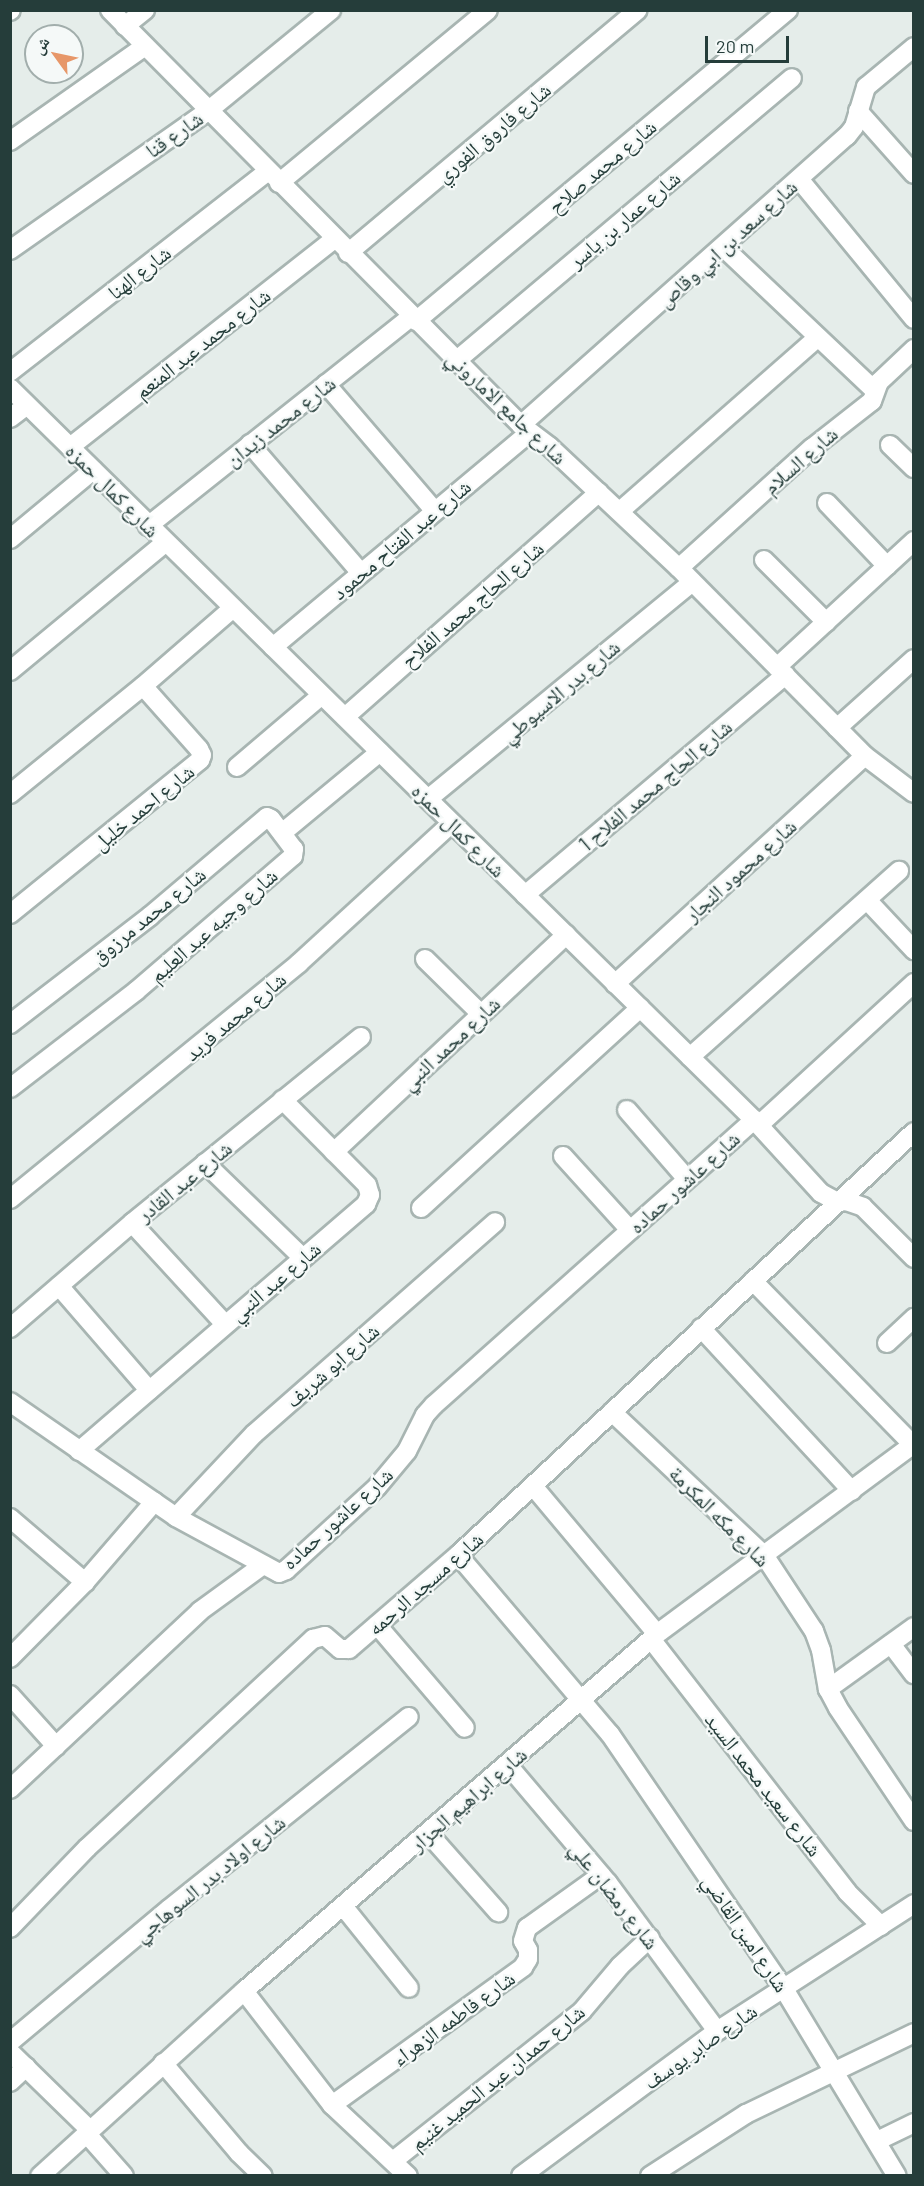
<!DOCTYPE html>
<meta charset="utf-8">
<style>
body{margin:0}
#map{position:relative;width:924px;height:2186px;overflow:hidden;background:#e5edea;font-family:Barlow,"Noto Naskh Arabic",sans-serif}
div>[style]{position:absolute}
.roads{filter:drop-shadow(2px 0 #a8b5b2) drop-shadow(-2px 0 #a8b5b2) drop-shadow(0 2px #a8b5b2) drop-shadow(0 -2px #a8b5b2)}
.street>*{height:18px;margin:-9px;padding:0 9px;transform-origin:9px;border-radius:9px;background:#fff}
span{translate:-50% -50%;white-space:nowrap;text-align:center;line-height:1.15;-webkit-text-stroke:4.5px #f5f9f8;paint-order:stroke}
.street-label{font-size:21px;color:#253d3a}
.frame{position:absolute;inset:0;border:12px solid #253d3a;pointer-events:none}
.north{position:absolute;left:24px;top:24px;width:60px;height:60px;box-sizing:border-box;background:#f5f9f8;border:2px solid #a2aeac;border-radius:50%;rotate:303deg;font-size:16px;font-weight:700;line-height:24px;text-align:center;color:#253d3a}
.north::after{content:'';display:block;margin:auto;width:21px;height:27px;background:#e79769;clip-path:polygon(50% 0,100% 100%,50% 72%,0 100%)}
.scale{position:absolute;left:705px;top:36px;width:84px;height:27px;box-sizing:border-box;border:3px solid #253d3a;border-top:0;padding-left:8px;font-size:18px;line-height:21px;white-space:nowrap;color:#253d3a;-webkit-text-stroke:4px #f5f9f8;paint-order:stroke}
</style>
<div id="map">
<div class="roads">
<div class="street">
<div style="left:110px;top:10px;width:584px;rotate:45.28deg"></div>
<div style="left:521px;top:425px;width:36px;rotate:37deg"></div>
<div style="left:550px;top:447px;width:177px;rotate:43.2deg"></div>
<div style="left:679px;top:568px;width:264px;rotate:45.3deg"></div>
<div style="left:865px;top:756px;width:61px;rotate:37.1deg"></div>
<div style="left:10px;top:11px;width:1px;rotate:-45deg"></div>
<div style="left:125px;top:26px;width:26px;rotate:-39deg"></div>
<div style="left:858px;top:111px;width:84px;rotate:48.4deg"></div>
<div style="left:10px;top:141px;width:165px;rotate:-35.1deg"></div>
<div style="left:799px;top:179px;width:181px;rotate:50.6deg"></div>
<div style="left:279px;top:183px;width:271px;rotate:-39.6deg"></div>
<div style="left:723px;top:247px;width:208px;rotate:43.4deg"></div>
<div style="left:10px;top:250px;width:243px;rotate:-35.1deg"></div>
<div style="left:209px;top:110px;width:158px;rotate:-39.3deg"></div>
<div style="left:348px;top:253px;width:378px;rotate:-40deg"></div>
<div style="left:416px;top:321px;width:485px;rotate:-39.9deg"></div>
<div style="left:456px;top:361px;width:439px;rotate:-40.1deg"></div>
<div style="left:10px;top:372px;width:327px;rotate:-37.9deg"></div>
<div style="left:326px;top:384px;width:167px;rotate:49.4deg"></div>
<div style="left:10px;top:388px;width:1044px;rotate:44.53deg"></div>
<div style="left:754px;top:1120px;width:99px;rotate:47.5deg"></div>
<div style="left:821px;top:1193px;width:18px;rotate:29deg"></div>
<div style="left:837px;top:1202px;width:9px;rotate:-6deg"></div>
<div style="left:846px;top:1201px;width:18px;rotate:19deg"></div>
<div style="left:863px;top:1207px;width:72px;rotate:45deg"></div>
<div style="left:10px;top:418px;width:21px;rotate:-37deg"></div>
<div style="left:521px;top:425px;width:436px;rotate:-41.6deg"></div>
<div style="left:847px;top:136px;width:11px;rotate:-52deg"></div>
<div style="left:854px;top:127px;width:42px;rotate:-73.3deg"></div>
<div style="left:866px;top:87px;width:62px;rotate:-39.8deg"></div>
<div style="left:250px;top:444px;width:170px;rotate:49.3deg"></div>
<div style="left:890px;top:445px;width:33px;rotate:44deg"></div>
<div style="left:70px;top:447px;width:336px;rotate:-38.2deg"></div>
<div style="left:827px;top:503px;width:87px;rotate:46.4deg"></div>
<div style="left:620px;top:511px;width:262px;rotate:-41.3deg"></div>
<div style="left:148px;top:526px;width:337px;rotate:-38.5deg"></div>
<div style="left:10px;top:539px;width:108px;rotate:-39.7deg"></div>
<div style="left:764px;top:560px;width:88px;rotate:45deg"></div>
<div style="left:679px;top:568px;width:179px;rotate:-42.1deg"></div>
<div style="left:812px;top:448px;width:76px;rotate:-38.1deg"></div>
<div style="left:872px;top:401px;width:20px;rotate:-70deg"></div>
<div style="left:879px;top:382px;width:48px;rotate:-43.3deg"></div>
<div style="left:273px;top:647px;width:335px;rotate:-39.9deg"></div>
<div style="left:777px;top:667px;width:186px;rotate:-42.6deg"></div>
<div style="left:10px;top:671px;width:202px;rotate:-39.6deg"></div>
<div style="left:345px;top:717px;width:339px;rotate:-41.5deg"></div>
<div style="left:837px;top:728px;width:103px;rotate:-41.9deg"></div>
<div style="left:237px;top:767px;width:111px;rotate:-40.3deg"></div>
<div style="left:10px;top:794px;width:171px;rotate:-39.1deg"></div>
<div style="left:143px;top:686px;width:119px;rotate:-40.9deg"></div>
<div style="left:428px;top:799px;width:342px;rotate:-39.4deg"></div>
<div style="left:282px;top:833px;width:127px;rotate:-39.6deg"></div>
<div style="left:525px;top:895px;width:341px;rotate:-40.2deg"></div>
<div style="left:867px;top:900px;width:69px;rotate:46.8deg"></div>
<div style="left:10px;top:914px;width:245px;rotate:-39deg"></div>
<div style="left:200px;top:760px;width:5px;rotate:-68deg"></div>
<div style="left:202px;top:755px;width:7px;rotate:-117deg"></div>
<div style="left:199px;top:749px;width:84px;rotate:-131.6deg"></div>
<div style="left:425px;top:959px;width:78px;rotate:44.5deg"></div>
<div style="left:615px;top:984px;width:338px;rotate:-42.4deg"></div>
<div style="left:10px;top:1024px;width:177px;rotate:-37.6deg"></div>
<div style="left:150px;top:916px;width:153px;rotate:-40.2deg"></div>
<div style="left:267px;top:817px;width:4px;rotate:27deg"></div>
<div style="left:271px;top:819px;width:38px;rotate:53deg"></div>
<div style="left:294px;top:849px;width:7px;rotate:98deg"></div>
<div style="left:293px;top:856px;width:207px;rotate:139.3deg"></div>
<div style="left:136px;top:991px;width:159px;rotate:142.4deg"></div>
<div style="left:690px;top:1057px;width:280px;rotate:-41.7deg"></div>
<div style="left:627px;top:1110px;width:91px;rotate:49deg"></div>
<div style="left:759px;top:1125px;width:210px;rotate:-42.5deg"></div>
<div style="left:334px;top:1152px;width:318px;rotate:-43.1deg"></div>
<div style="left:563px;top:1156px;width:100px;rotate:47.8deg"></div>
<div style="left:205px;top:1163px;width:135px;rotate:44.1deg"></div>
<div style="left:10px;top:1199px;width:373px;rotate:-39.2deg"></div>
<div style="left:299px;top:963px;width:207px;rotate:-42.5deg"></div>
<div style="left:421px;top:1208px;width:297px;rotate:-42.4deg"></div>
<div style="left:132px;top:1223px;width:137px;rotate:47.4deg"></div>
<div style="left:753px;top:1281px;width:231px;rotate:45.7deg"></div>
<div style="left:59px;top:1286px;width:138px;rotate:49.1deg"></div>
<div style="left:10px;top:1328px;width:161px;rotate:-40.7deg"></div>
<div style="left:132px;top:1223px;width:295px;rotate:-39.1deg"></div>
<div style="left:701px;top:1328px;width:222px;rotate:47.2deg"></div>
<div style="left:887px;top:1343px;width:37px;rotate:-43deg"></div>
<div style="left:10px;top:1402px;width:202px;rotate:34.7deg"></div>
<div style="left:176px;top:1517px;width:117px;rotate:28.5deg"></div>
<div style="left:279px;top:1573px;width:8px;rotate:-23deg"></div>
<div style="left:286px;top:1570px;width:123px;rotate:-42.4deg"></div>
<div style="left:377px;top:1487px;width:47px;rotate:-50.2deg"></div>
<div style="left:407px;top:1451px;width:40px;rotate:-63.4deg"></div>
<div style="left:425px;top:1415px;width:13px;rotate:-48deg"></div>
<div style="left:434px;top:1405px;width:429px;rotate:-41.7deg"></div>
<div style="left:612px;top:1412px;width:209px;rotate:43.3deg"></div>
<div style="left:764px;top:1555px;width:91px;rotate:56.7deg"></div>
<div style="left:814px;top:1631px;width:20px;rotate:70deg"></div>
<div style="left:821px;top:1650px;width:40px;rotate:80deg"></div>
<div style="left:828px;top:1689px;width:21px;rotate:62deg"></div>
<div style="left:838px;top:1708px;width:136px;rotate:56.1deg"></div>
<div style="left:79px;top:1451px;width:379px;rotate:-40.7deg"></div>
<div style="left:366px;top:1204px;width:10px;rotate:-66deg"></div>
<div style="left:370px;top:1195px;width:10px;rotate:-107deg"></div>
<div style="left:367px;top:1185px;width:120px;rotate:-134.7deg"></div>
<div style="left:533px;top:1486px;width:193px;rotate:50deg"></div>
<div style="left:176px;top:1517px;width:114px;rotate:-46.8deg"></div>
<div style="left:254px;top:1434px;width:321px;rotate:-41.3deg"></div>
<div style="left:10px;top:1518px;width:99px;rotate:40.5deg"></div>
<div style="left:458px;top:1555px;width:235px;rotate:49.7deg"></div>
<div style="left:610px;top:1734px;width:309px;rotate:55.7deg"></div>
<div style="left:784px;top:1989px;width:218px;rotate:58.9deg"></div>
<div style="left:377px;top:1625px;width:135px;rotate:49.5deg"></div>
<div style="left:651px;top:1639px;width:320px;rotate:52.2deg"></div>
<div style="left:847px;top:1892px;width:48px;rotate:45deg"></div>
<div style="left:891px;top:1644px;width:38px;rotate:53deg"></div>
<div style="left:10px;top:1658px;width:107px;rotate:-45.4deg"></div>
<div style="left:85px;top:1582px;width:106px;rotate:-49.2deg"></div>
<div style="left:828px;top:1689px;width:106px;rotate:-35.8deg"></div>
<div style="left:10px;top:1695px;width:69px;rotate:48deg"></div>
<div style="left:507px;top:1764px;width:156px;rotate:49.7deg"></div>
<div style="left:608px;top:1883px;width:184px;rotate:53.6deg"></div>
<div style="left:10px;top:1789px;width:260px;rotate:-43.1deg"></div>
<div style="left:200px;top:1611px;width:78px;rotate:-36.1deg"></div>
<div style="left:428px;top:1833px;width:106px;rotate:48.5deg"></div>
<div style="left:343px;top:1906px;width:105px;rotate:51.2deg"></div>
<div style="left:10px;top:1928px;width:111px;rotate:-46.1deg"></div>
<div style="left:87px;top:1848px;width:308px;rotate:-42.8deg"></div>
<div style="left:313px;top:1639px;width:12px;rotate:-14deg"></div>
<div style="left:325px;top:1636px;width:20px;rotate:41deg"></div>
<div style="left:340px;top:1649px;width:9px"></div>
<div style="left:349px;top:1649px;width:144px;rotate:-40.8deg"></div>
<div style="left:458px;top:1555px;width:622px;rotate:-42.85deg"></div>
<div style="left:244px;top:1991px;width:144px;rotate:52.3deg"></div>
<div style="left:332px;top:2105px;width:104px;rotate:43.1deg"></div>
<div style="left:10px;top:2042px;width:207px;rotate:-39.9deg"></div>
<div style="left:169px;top:1909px;width:307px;rotate:-38.7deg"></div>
<div style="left:10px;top:2052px;width:110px;rotate:44.3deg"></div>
<div style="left:163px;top:2063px;width:118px;rotate:49.8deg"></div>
<div style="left:239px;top:2153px;width:33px;rotate:44deg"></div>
<div style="left:10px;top:2082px;width:22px;rotate:-43deg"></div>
<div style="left:332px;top:2105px;width:236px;rotate:-35.8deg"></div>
<div style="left:523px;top:1967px;width:9px;rotate:-58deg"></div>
<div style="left:528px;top:1959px;width:9px;rotate:-90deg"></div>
<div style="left:528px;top:1950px;width:10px;rotate:-119deg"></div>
<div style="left:523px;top:1941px;width:14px;rotate:-73deg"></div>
<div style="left:527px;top:1928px;width:91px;rotate:-35.6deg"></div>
<div style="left:86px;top:2133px;width:57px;rotate:48.5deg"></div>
<div style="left:877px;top:2141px;width:41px;rotate:-25.9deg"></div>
<div style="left:393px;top:2161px;width:241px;rotate:-38.4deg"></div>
<div style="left:582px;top:2011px;width:59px;rotate:-49.8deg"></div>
<div style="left:620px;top:1966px;width:41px;rotate:-43deg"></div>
<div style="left:40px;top:2176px;width:275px;rotate:-42.2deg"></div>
<div style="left:244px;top:1991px;width:546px;rotate:-40.84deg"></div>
<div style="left:657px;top:1634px;width:320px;rotate:-36.5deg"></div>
<div style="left:521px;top:2176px;width:244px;rotate:-36.5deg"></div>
<div style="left:717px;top:2031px;width:234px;rotate:-32.8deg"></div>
<div style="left:650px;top:2176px;width:114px;rotate:-32.9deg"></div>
<div style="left:746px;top:2114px;width:187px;rotate:-25.7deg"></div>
</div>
</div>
<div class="street-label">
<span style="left:493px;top:132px;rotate:-40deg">شارع فاروق الفوري</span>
<span style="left:174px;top:134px;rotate:-35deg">شارع قنا</span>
<span style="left:602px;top:166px;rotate:-40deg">شارع محمد صلاح</span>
<span style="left:624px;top:219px;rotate:-40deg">شارع عمار بن ياسر</span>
<span style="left:727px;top:243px;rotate:-42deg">شارع سعد بن ابي وقاص</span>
<span style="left:139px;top:272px;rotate:-38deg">شارع الهنا</span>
<span style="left:202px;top:343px;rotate:-38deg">شارع محمد عبد المنعم</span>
<span style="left:507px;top:407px;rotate:43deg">شارع جامع الاماروني</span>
<span style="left:280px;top:421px;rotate:-38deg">شارع محمد زيدان</span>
<span style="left:800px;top:460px;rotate:-41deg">شارع السلام</span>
<span style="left:113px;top:490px;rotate:45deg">شارع كمال حمزه</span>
<span style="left:401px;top:539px;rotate:-40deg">شارع عبد الفتاح محمود</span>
<span style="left:472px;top:604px;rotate:-41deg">شارع الحاج محمد الفلاح</span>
<span style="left:560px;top:691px;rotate:-40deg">شارع بدر الاسيوطي</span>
<span style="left:655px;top:785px;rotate:-40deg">شارع الحاج محمد الفلاح 1</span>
<span style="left:143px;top:807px;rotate:-39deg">شارع احمد خليل</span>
<span style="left:459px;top:830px;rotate:45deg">شارع كمال حمزه</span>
<span style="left:740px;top:870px;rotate:-42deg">شارع محمود النجار</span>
<span style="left:148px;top:915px;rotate:-39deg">شارع محمد مرزوق</span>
<span style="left:213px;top:925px;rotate:-41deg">شارع وجيه عبد العليم</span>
<span style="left:235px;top:1016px;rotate:-40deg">شارع محمد فريد</span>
<span style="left:450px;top:1043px;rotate:-43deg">شارع محمد النبي</span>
<span style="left:184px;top:1181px;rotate:-39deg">شارع عبد القادر</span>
<span style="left:684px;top:1182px;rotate:-42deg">شارع عاشور حماده</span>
<span style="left:275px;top:1281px;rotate:-40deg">شارع عبد النبي</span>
<span style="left:332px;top:1365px;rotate:-41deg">شارع ابو شريف</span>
<span style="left:720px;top:1516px;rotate:45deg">شارع مكه المكرمة</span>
<span style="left:337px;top:1518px;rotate:-42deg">شارع عاشور حماده</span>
<span style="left:425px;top:1583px;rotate:-41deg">شارع مسجد الرحمه</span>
<span style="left:764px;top:1784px;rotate:52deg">شارع سعيد محمد السيد</span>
<span style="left:468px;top:1799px;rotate:-41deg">شارع ابراهيم الجزار</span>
<span style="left:209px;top:1878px;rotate:-39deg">شارع اولاد بدر السوهاجي</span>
<span style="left:615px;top:1895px;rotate:52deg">شارع رمضان علي</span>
<span style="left:746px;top:1933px;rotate:56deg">شارع امين القاضي</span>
<span style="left:453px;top:2018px;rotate:-36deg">شارع فاطمه الزهراء</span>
<span style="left:700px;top:2046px;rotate:-35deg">شارع صابر يوسف</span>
<span style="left:497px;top:2077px;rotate:-39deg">شارع حمدان عبد الحميد غنيم</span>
</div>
<div class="frame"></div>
<div class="north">ش</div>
<div class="scale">20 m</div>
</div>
